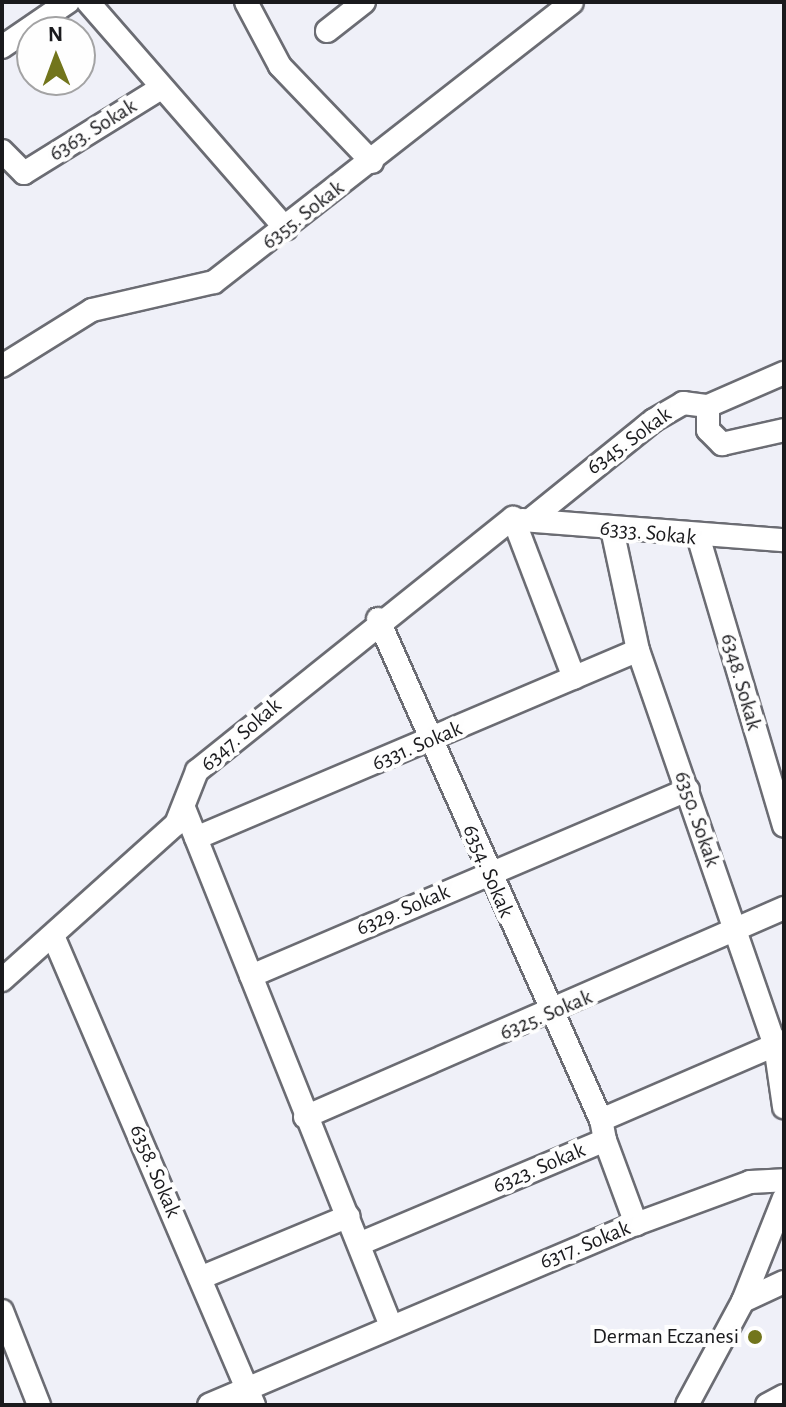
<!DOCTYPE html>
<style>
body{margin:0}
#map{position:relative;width:786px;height:1407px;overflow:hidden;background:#eff0f8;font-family:"Alegreya Sans",sans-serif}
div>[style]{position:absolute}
.roads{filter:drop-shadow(2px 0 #6b6c73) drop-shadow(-2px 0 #6b6c73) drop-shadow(0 2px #6b6c73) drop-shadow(0 -2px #6b6c73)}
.minor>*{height:22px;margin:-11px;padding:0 11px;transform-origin:11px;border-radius:11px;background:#fff}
.dots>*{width:22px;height:22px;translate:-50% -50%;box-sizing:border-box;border:4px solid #fefefe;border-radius:50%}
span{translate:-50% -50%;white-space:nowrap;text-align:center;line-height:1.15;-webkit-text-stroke:8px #fefefe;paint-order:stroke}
.street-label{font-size:22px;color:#1a1a1d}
.poi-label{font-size:22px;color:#1a1a1d}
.right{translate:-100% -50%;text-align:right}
.frame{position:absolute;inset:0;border:4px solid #1a1a1d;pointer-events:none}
.north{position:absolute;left:16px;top:16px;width:80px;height:80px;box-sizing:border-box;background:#fefefe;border:2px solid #a3a3a4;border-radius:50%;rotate:359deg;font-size:22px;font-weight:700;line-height:32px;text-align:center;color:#1a1a1d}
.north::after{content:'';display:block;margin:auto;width:28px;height:36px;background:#72751c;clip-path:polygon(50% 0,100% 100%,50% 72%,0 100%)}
</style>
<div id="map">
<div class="roads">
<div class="minor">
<div style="left:88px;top:2px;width:301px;rotate:48.9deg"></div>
<div style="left:246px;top:2px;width:72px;rotate:62deg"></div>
<div style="left:280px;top:66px;width:133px;rotate:46.2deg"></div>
<div style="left:327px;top:31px;width:47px;rotate:-38.1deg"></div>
<div style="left:2px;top:47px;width:80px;rotate:-34.3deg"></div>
<div style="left:2px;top:151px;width:31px;rotate:45deg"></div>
<div style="left:24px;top:173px;width:161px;rotate:-31.8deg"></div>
<div style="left:2px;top:366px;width:106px;rotate:-31.9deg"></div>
<div style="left:92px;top:310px;width:125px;rotate:-12.9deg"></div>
<div style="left:214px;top:282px;width:454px;rotate:-38deg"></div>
<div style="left:708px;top:406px;width:24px;rotate:90deg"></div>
<div style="left:708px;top:430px;width:20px;rotate:45deg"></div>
<div style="left:722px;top:444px;width:64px;rotate:-12.7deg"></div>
<div style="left:513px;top:518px;width:171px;rotate:69.1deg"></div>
<div style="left:522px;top:520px;width:263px;rotate:4.4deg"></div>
<div style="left:530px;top:520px;width:159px;rotate:-38.9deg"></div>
<div style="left:654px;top:420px;width:34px;rotate:-30deg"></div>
<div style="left:683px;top:403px;width:25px;rotate:7deg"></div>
<div style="left:708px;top:406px;width:83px;rotate:-23.5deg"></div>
<div style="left:612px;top:529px;width:124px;rotate:77.9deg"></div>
<div style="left:638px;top:650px;width:418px;rotate:70.9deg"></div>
<div style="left:775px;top:1045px;width:63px;rotate:81.7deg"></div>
<div style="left:699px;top:539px;width:299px;rotate:73.5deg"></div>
<div style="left:378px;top:619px;width:548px;rotate:66.01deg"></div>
<div style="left:184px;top:808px;width:558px;rotate:68.22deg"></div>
<div style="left:196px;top:838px;width:480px;rotate:-23deg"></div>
<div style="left:54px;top:938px;width:508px;rotate:66.82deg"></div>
<div style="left:251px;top:976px;width:475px;rotate:-23.1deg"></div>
<div style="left:2px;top:980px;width:234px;rotate:-41.9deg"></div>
<div style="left:176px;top:824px;width:57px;rotate:-68.4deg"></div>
<div style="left:197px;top:771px;width:405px;rotate:-38.7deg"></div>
<div style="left:305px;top:1117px;width:523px;rotate:-23.57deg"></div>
<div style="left:605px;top:1140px;width:90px;rotate:69.7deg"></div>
<div style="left:359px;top:1244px;width:267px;rotate:-22.9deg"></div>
<div style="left:605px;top:1140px;width:20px;rotate:-101deg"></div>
<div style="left:601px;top:1120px;width:199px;rotate:-23.3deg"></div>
<div style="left:200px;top:1278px;width:161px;rotate:-22.6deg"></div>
<div style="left:743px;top:1301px;width:45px;rotate:-24.9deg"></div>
<div style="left:2px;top:1311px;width:101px;rotate:68.5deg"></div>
<div style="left:209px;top:1405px;width:464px;rotate:-23deg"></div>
<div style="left:636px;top:1224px;width:121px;rotate:-20.2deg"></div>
<div style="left:750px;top:1182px;width:34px;rotate:-3deg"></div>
<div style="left:687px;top:1405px;width:118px;rotate:-61.7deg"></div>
<div style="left:743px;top:1301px;width:111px;rotate:-68.3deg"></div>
<div style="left:767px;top:1405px;width:19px;rotate:-28deg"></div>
</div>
</div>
<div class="dots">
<div style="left:755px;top:1337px;background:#72751c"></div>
</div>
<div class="street-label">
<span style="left:93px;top:130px;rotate:-32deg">6363. Sokak</span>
<span style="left:303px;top:215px;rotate:-38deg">6355. Sokak</span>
<span style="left:629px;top:441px;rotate:-36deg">6345. Sokak</span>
<span style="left:648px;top:533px;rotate:6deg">6333. Sokak</span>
<span style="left:741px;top:682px;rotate:74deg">6348. Sokak</span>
<span style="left:241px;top:735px;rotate:-41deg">6347. Sokak</span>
<span style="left:417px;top:746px;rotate:-23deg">6331. Sokak</span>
<span style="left:697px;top:819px;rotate:71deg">6350. Sokak</span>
<span style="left:488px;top:871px;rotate:67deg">6354. Sokak</span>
<span style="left:403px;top:910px;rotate:-23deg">6329. Sokak</span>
<span style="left:546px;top:1015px;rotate:-23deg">6325. Sokak</span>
<span style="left:539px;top:1168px;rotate:-23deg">6323. Sokak</span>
<span style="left:155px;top:1171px;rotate:67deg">6358. Sokak</span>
<span style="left:585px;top:1245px;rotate:-22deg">6317. Sokak</span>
</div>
<div class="poi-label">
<span class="right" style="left:739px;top:1337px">Derman Eczanesi</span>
</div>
<div class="frame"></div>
<div class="north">N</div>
</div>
